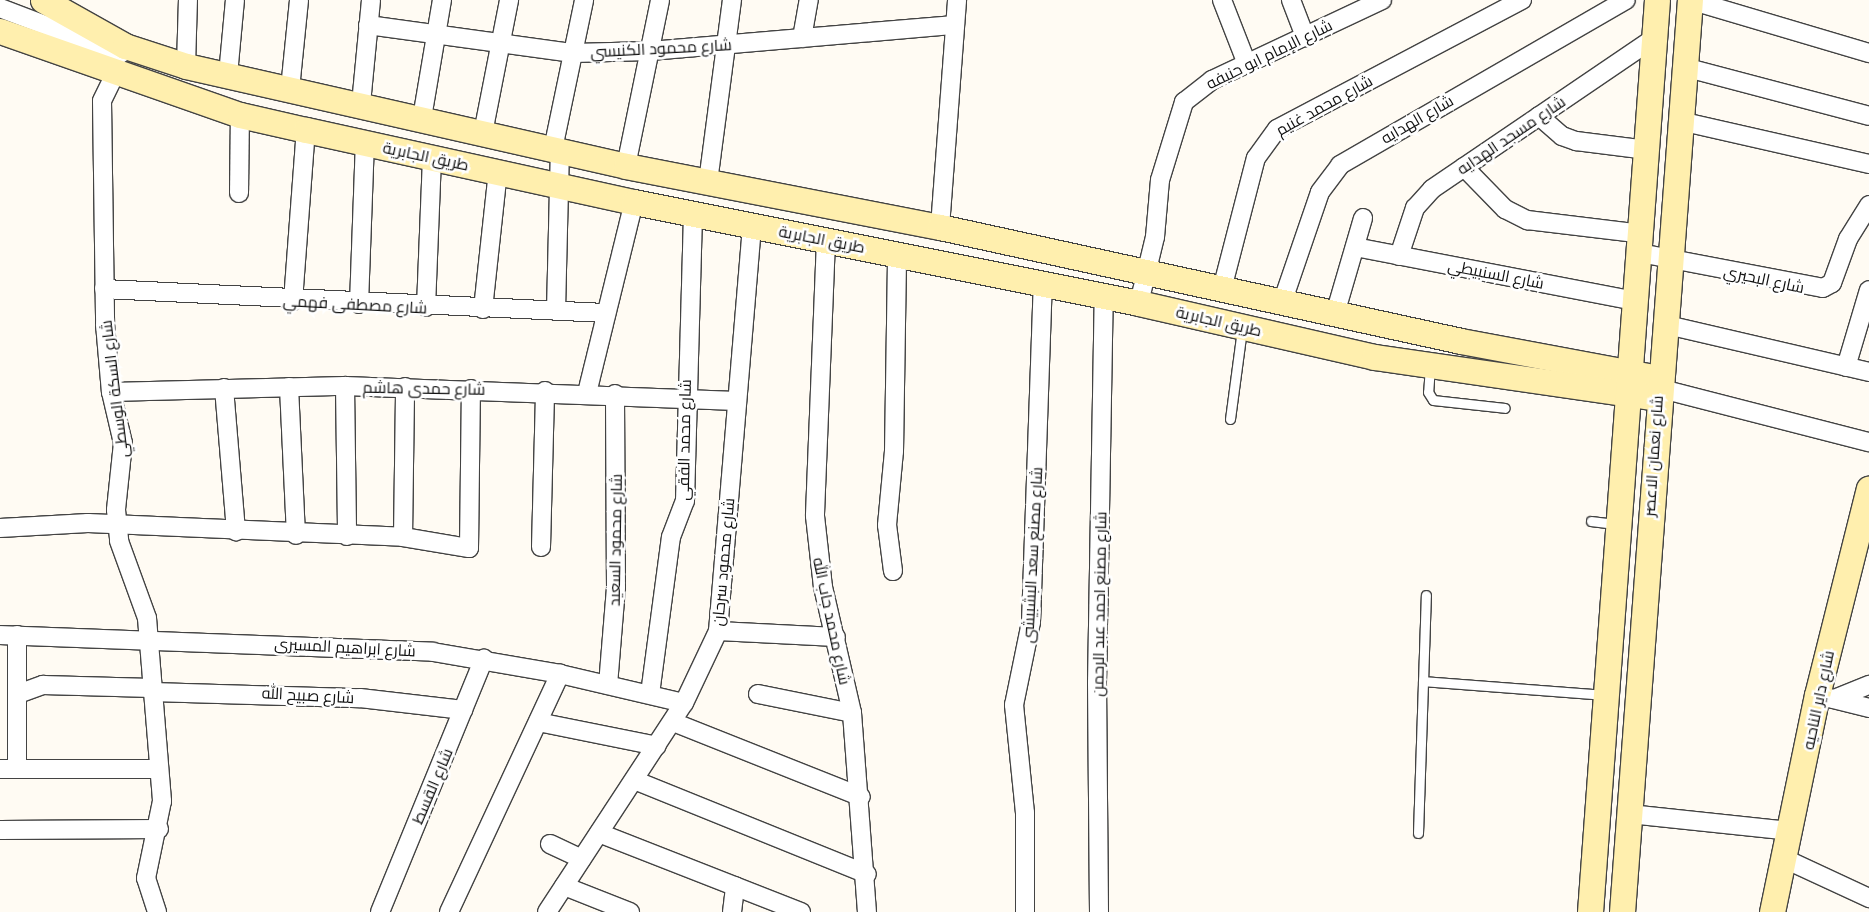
<!DOCTYPE html>
<meta charset="utf-8">
<style>
body{margin:0}
#map{position:relative;width:1869px;height:912px;overflow:hidden;background:#fffbf3;font-family:"Playfair Display",Cairo,serif}
div>[style]{position:absolute}
.roads{filter:drop-shadow(1px 0 #434343) drop-shadow(-1px 0 #434343) drop-shadow(0 1px #434343) drop-shadow(0 -1px #434343)}
.lane>*{height:9px;margin:-4.5px;padding:0 4.5px;transform-origin:4.5px;border-radius:4.5px;background:#fff}
.street>*{height:18px;margin:-9px;padding:0 9px;transform-origin:9px;border-radius:9px;background:#fff}
.secondary>*{height:25px;margin:-12.5px;padding:0 12.5px;transform-origin:12.5px;border-radius:12.5px;background:#ffefae}
span{translate:-50% -50%;white-space:nowrap;text-align:center;line-height:1.15;-webkit-text-stroke:5px #fff;paint-order:stroke}
.street-label{font-size:16px;color:#101010}
</style>
<div id="map">
<div class="roads">
<div class="lane">
<div style="left:1430px;top:366px;width:26px;rotate:94deg"></div>
<div style="left:1428px;top:392px;width:9px;rotate:58deg"></div>
<div style="left:1433px;top:400px;width:72px;rotate:6.3deg"></div>
<div style="left:1230px;top:419px;width:91px;rotate:-82.4deg"></div>
<div style="left:1591px;top:521px;width:26px;rotate:7deg"></div>
<div style="left:1423px;top:681px;width:182px;rotate:4.4deg"></div>
<div style="left:1418px;top:833px;width:238px;rotate:-88.1deg"></div>
</div>
<div class="street">
<div style="left:1222px;top:0;width:69px;rotate:68.7deg"></div>
<div style="left:1291px;top:0;width:40px;rotate:69deg"></div>
<div style="left:1690px;top:0;width:187px;rotate:16.5deg"></div>
<div style="left:0;top:8px;width:129px;rotate:20.8deg"></div>
<div style="left:368px;top:25px;width:207px;rotate:7.8deg"></div>
<div style="left:573px;top:53px;width:77px;rotate:-1.5deg"></div>
<div style="left:650px;top:51px;width:306px;rotate:-4.9deg"></div>
<div style="left:802px;top:38px;width:39px;rotate:-80deg"></div>
<div style="left:186px;top:66px;width:66px;rotate:-88.3deg"></div>
<div style="left:1684px;top:67px;width:191px;rotate:14.8deg"></div>
<div style="left:117px;top:70px;width:34px;rotate:116deg"></div>
<div style="left:102px;top:101px;width:223px;rotate:89.2deg"></div>
<div style="left:105px;top:324px;width:68px;rotate:85deg"></div>
<div style="left:111px;top:392px;width:52px;rotate:76.8deg"></div>
<div style="left:123px;top:443px;width:67px;rotate:96deg"></div>
<div style="left:116px;top:510px;width:31px;rotate:84deg"></div>
<div style="left:119px;top:541px;width:82px;rotate:70deg"></div>
<div style="left:147px;top:618px;width:184px;rotate:85.3deg"></div>
<div style="left:162px;top:801px;width:79px;rotate:101.7deg"></div>
<div style="left:146px;top:878px;width:36px;rotate:72deg"></div>
<div style="left:228px;top:75px;width:75px;rotate:-84.7deg"></div>
<div style="left:290px;top:89px;width:89px;rotate:-84.2deg"></div>
<div style="left:361px;top:104px;width:104px;rotate:-84.5deg"></div>
<div style="left:1539px;top:116px;width:30px;rotate:41deg"></div>
<div style="left:1562px;top:136px;width:15px;rotate:20deg"></div>
<div style="left:1576px;top:141px;width:72px;rotate:7.2deg"></div>
<div style="left:422px;top:118px;width:120px;rotate:-80.4deg"></div>
<div style="left:1680px;top:121px;width:194px;rotate:12.8deg"></div>
<div style="left:483px;top:133px;width:136px;rotate:-78.9deg"></div>
<div style="left:553px;top:149px;width:152px;rotate:-78.2deg"></div>
<div style="left:626px;top:166px;width:169px;rotate:-78.4deg"></div>
<div style="left:1464px;top:167px;width:59px;rotate:45.7deg"></div>
<div style="left:1505px;top:209px;width:25px;rotate:27deg"></div>
<div style="left:1527px;top:220px;width:116px;rotate:6.9deg"></div>
<div style="left:708px;top:182px;width:184px;rotate:-82.5deg"></div>
<div style="left:239px;top:193px;width:78px;rotate:-89.3deg"></div>
<div style="left:940px;top:227px;width:228px;rotate:-85.7deg"></div>
<div style="left:826px;top:240px;width:276px;rotate:92.3deg"></div>
<div style="left:815px;top:516px;width:71px;rotate:83.6deg"></div>
<div style="left:823px;top:587px;width:129px;rotate:77deg"></div>
<div style="left:852px;top:713px;width:200px;rotate:85.7deg"></div>
<div style="left:1355px;top:247px;width:286px;rotate:10.9deg"></div>
<div style="left:1640px;top:253px;width:186px;rotate:10.8deg"></div>
<div style="left:1823px;top:288px;width:10px;rotate:-29deg"></div>
<div style="left:1832px;top:283px;width:47px;rotate:-70deg"></div>
<div style="left:1848px;top:239px;width:40px;rotate:-58deg"></div>
<div style="left:1399px;top:256px;width:51px;rotate:-71.6deg"></div>
<div style="left:1415px;top:208px;width:25px;rotate:-48deg"></div>
<div style="left:1432px;top:189px;width:268px;rotate:-34.2deg"></div>
<div style="left:104px;top:289px;width:503px;rotate:2.74deg"></div>
<div style="left:1222px;top:289px;width:135px;rotate:-75.5deg"></div>
<div style="left:1256px;top:158px;width:36px;rotate:-54deg"></div>
<div style="left:1277px;top:129px;width:277px;rotate:-27.8deg"></div>
<div style="left:293px;top:301px;width:171px;rotate:-85.7deg"></div>
<div style="left:1139px;top:303px;width:68px;rotate:-76.4deg"></div>
<div style="left:1155px;top:237px;width:57px;rotate:-85deg"></div>
<div style="left:1160px;top:180px;width:82px;rotate:-72.9deg"></div>
<div style="left:1184px;top:102px;width:36px;rotate:-38deg"></div>
<div style="left:1212px;top:80px;width:188px;rotate:-25.2deg"></div>
<div style="left:1282px;top:303px;width:117px;rotate:-71.1deg"></div>
<div style="left:1320px;top:192px;width:34px;rotate:-53deg"></div>
<div style="left:1340px;top:165px;width:330px;rotate:-30deg"></div>
<div style="left:359px;top:304px;width:161px;rotate:-87.9deg"></div>
<div style="left:426px;top:307px;width:149px;rotate:-87.7deg"></div>
<div style="left:483px;top:309px;width:138px;rotate:-83.8deg"></div>
<div style="left:556px;top:311px;width:160px;rotate:-88.6deg"></div>
<div style="left:1335px;top:314px;width:100px;rotate:-73.7deg"></div>
<div style="left:1663px;top:324px;width:212px;rotate:13.1deg"></div>
<div style="left:1846px;top:367px;width:80px;rotate:-73.4deg"></div>
<div style="left:345px;top:386px;width:150px;rotate:89.2deg"></div>
<div style="left:289px;top:387px;width:148px;rotate:87.3deg"></div>
<div style="left:224px;top:388px;width:144px;rotate:85.2deg"></div>
<div style="left:1658px;top:388px;width:218px;rotate:14.4deg"></div>
<div style="left:111px;top:392px;width:234px;rotate:-1.5deg"></div>
<div style="left:345px;top:386px;width:392px;rotate:2.2deg"></div>
<div style="left:587px;top:393px;width:197px;rotate:-76.2deg"></div>
<div style="left:0;top:528px;width:88px;rotate:-3.3deg"></div>
<div style="left:88px;top:523px;width:315px;rotate:2.5deg"></div>
<div style="left:403px;top:537px;width:67px;rotate:9.5deg"></div>
<div style="left:469px;top:548px;width:159px;rotate:-89.3deg"></div>
<div style="left:403px;top:537px;width:150px;rotate:-89.2deg"></div>
<div style="left:541px;top:547px;width:156px;rotate:-88.5deg"></div>
<div style="left:893px;top:571px;width:46px;rotate:-97.4deg"></div>
<div style="left:887px;top:525px;width:74px;rotate:-84.6deg"></div>
<div style="left:894px;top:451px;width:196px;rotate:-89.1deg"></div>
<div style="left:718px;top:631px;width:118px;rotate:2.9deg"></div>
<div style="left:0;top:635px;width:433px;rotate:2.2deg"></div>
<div style="left:433px;top:652px;width:129px;rotate:9.8deg"></div>
<div style="left:560px;top:674px;width:127px;rotate:13.2deg"></div>
<div style="left:17px;top:635px;width:134px;rotate:90deg"></div>
<div style="left:608px;top:685px;width:97px;rotate:-85.3deg"></div>
<div style="left:616px;top:588px;width:194px;rotate:-90.3deg"></div>
<div style="left:152px;top:692px;width:208px;rotate:1.7deg"></div>
<div style="left:360px;top:698px;width:104px;rotate:6.6deg"></div>
<div style="left:18px;top:694px;width:27px;rotate:-20deg"></div>
<div style="left:43px;top:685px;width:109px;rotate:1.6deg"></div>
<div style="left:650px;top:694px;width:158px;rotate:-82.4deg"></div>
<div style="left:671px;top:537px;width:39px;rotate:-69deg"></div>
<div style="left:685px;top:501px;width:288px;rotate:-88.4deg"></div>
<div style="left:758px;top:694px;width:96px;rotate:11.4deg"></div>
<div style="left:1817px;top:695px;width:54px;rotate:14deg"></div>
<div style="left:1834px;top:699px;width:38px;rotate:-22deg"></div>
<div style="left:538px;top:722px;width:121px;rotate:11.4deg"></div>
<div style="left:673px;top:722px;width:202px;rotate:21.7deg"></div>
<div style="left:0;top:769px;width:158px"></div>
<div style="left:634px;top:780px;width:251px;rotate:22deg"></div>
<div style="left:1629px;top:814px;width:164px;rotate:6deg"></div>
<div style="left:0;top:830px;width:159px;rotate:-0.4deg"></div>
<div style="left:599px;top:833px;width:217px;rotate:21.4deg"></div>
<div style="left:550px;top:844px;width:35px;rotate:25deg"></div>
<div style="left:1785px;top:859px;width:93px;rotate:24.9deg"></div>
<div style="left:564px;top:886px;width:71px;rotate:21.5deg"></div>
<div style="left:380px;top:912px;width:274px;rotate:-67.7deg"></div>
<div style="left:449px;top:912px;width:263px;rotate:-65deg"></div>
<div style="left:547px;top:912px;width:250px;rotate:-56.8deg"></div>
<div style="left:684px;top:703px;width:80px;rotate:-64.7deg"></div>
<div style="left:718px;top:631px;width:407px;rotate:-85.2deg"></div>
<div style="left:732px;top:912px;width:26px;rotate:-83deg"></div>
<div style="left:1025px;top:912px;width:99px;rotate:-90deg"></div>
<div style="left:1025px;top:813px;width:109px;rotate:-95.8deg"></div>
<div style="left:1014px;top:705px;width:85px;rotate:-78.4deg"></div>
<div style="left:1031px;top:622px;width:336px;rotate:-88deg"></div>
<div style="left:1099px;top:912px;width:229px;rotate:-90.5deg"></div>
<div style="left:1097px;top:683px;width:386px;rotate:-89deg"></div>
</div>
<div class="secondary">
<div style="left:43px;top:0;width:94px;rotate:29.3deg"></div>
<div style="left:125px;top:46px;width:64px;rotate:18.2deg"></div>
<div style="left:186px;top:66px;width:451px;rotate:12.8deg"></div>
<div style="left:626px;top:166px;width:320px;rotate:11deg"></div>
<div style="left:940px;top:227px;width:533px;rotate:12.34deg"></div>
<div style="left:1461px;top:341px;width:201px;rotate:10.6deg"></div>
<div style="left:0;top:31px;width:254px;rotate:19.3deg"></div>
<div style="left:240px;top:115px;width:68px;rotate:12.8deg"></div>
<div style="left:306px;top:130px;width:336px;rotate:12.4deg"></div>
<div style="left:634px;top:202px;width:515px;rotate:11.31deg"></div>
<div style="left:1139px;top:303px;width:241px;rotate:12.9deg"></div>
<div style="left:1374px;top:357px;width:286px;rotate:8.2deg"></div>
<div style="left:1590px;top:912px;width:914px;rotate:-85.8deg"></div>
<div style="left:1622px;top:912px;width:915px;rotate:-85.74deg"></div>
<div style="left:1772px;top:912px;width:222px;rotate:-78.3deg"></div>
<div style="left:1817px;top:695px;width:213px;rotate:-75.9deg"></div>
</div>
</div>
<div class="street-label">
<span style="left:661px;top:48px;rotate:-3deg">شارع محمود الكنيسي</span>
<span style="left:1269px;top:54px;rotate:-26deg">شارع الإمام ابو حنيفه</span>
<span style="left:1324px;top:105px;rotate:-29deg">شارع محمد غنيم</span>
<span style="left:1417px;top:119px;rotate:-30deg">شارع الهدايه</span>
<span style="left:1511px;top:135px;rotate:-34deg">شارع مسجد الهدايه</span>
<span style="left:426px;top:156px;rotate:12deg">طريق الجابرية</span>
<span style="left:822px;top:239px;rotate:11deg">طريق الجابرية</span>
<span style="left:1496px;top:274px;rotate:11deg">شارع السنبيطي</span>
<span style="left:1764px;top:279px;rotate:12deg">شارع البحيري</span>
<span style="left:355px;top:304px;rotate:3deg">شارع مصطفى فهمي</span>
<span style="left:1219px;top:321px;rotate:13deg">طريق الجابرية</span>
<span style="left:424px;top:388px;rotate:1deg">شارع حمدى هاشم</span>
<span style="left:114px;top:389px;rotate:-97deg">شارع السكة الوسطي</span>
<span style="left:684px;top:440px;rotate:-89deg">شارع محمد الفقي</span>
<span style="left:1653px;top:456px;rotate:-86deg">شارع نعمان الاعصر</span>
<span style="left:615px;top:540px;rotate:-89deg">شارع محمود السعيد</span>
<span style="left:1032px;top:555px;rotate:-87deg">شارع مصنع سعد البشبيشى</span>
<span style="left:723px;top:562px;rotate:-85deg">شارع محمود سرحان</span>
<span style="left:1099px;top:604px;rotate:-89deg">شارع مصنع احمد عبد الرحمن</span>
<span style="left:832px;top:621px;rotate:78deg">شارع محمد جاب الله</span>
<span style="left:345px;top:647px;rotate:3deg">شارع ابراهيم المسيرى</span>
<span style="left:308px;top:695px;rotate:3deg">شارع صبيح الله</span>
<span style="left:1818px;top:700px;rotate:-78deg">شارع داير الناحيه</span>
<span style="left:432px;top:786px;rotate:-67deg">شارع القسط</span>
</div>
</div>
